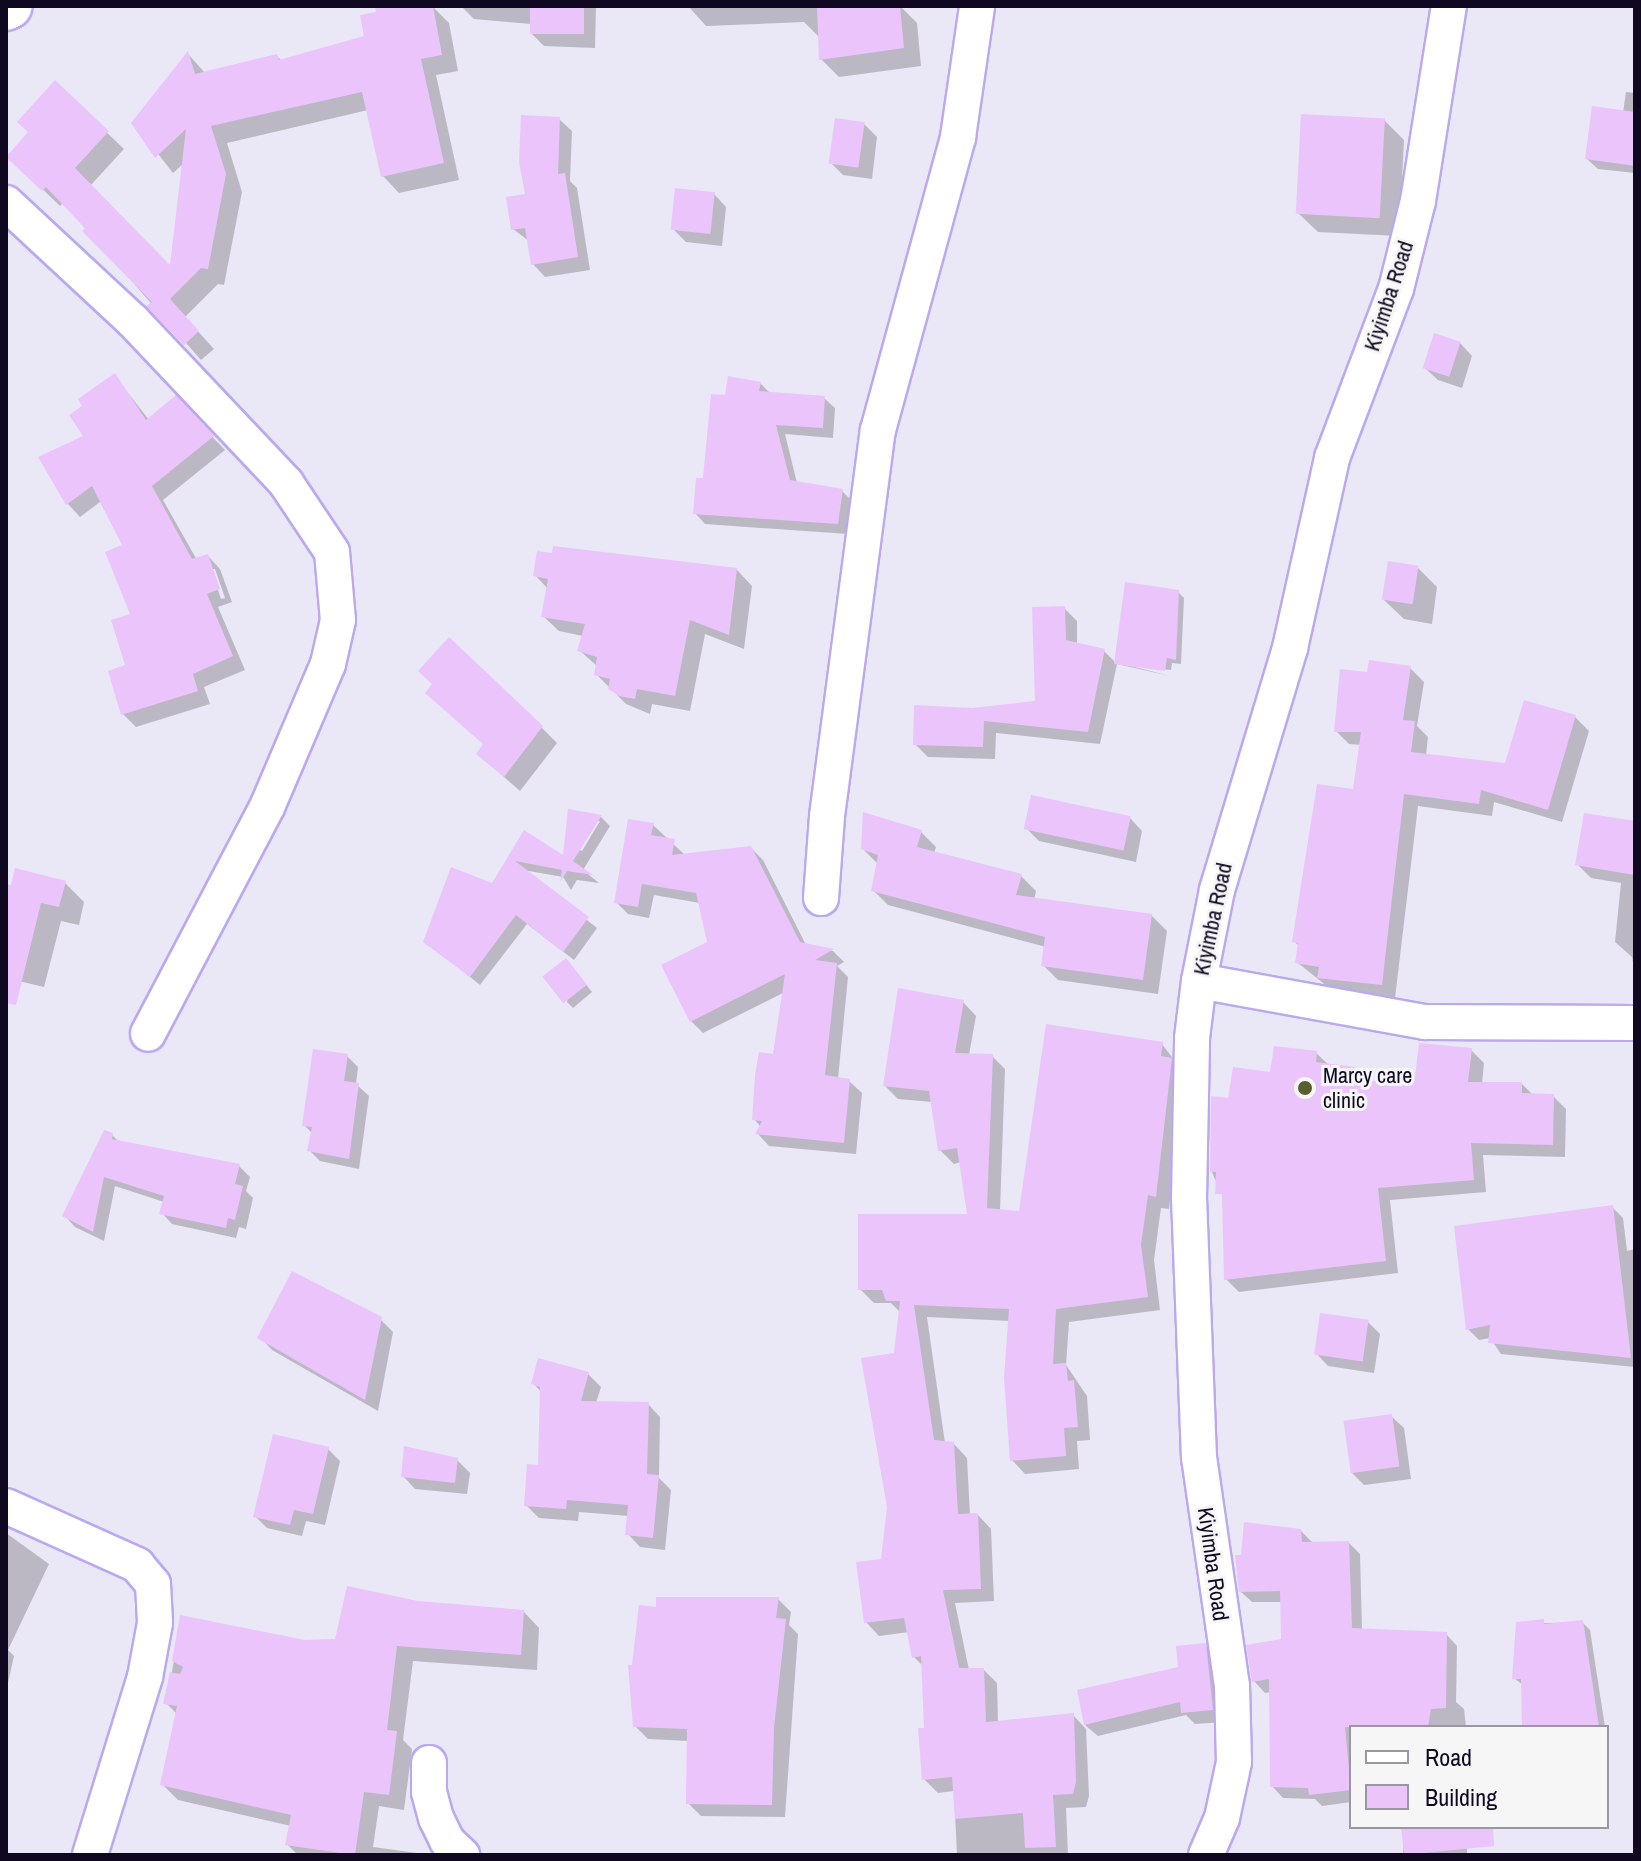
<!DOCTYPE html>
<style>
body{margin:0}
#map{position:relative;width:1641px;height:1861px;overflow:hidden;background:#eae7f6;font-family:"Archivo Narrow",sans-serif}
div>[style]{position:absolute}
.shadow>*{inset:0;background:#0003;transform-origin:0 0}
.building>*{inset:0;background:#ebc4fc;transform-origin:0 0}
.roads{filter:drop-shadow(2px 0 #bba9f0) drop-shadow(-2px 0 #bba9f0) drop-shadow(0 2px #bba9f0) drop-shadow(0 -2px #bba9f0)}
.street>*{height:34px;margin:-17px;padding:0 17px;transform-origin:17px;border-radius:17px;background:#fff}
.secondary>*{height:44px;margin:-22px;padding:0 22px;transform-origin:22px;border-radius:22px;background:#fff}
.dots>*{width:22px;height:22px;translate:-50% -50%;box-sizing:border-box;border:4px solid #f6f6f6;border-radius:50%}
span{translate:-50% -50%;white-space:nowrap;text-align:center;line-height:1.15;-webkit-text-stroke:6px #f6f6f6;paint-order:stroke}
.street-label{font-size:22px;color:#100821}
.poi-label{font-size:22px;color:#100821}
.left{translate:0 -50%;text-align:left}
.frame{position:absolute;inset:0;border:8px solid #100821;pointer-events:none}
.legend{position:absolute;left:1349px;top:1725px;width:260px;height:104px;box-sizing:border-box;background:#f6f6f6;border:2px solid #9a97a1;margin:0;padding:10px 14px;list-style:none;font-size:24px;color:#100821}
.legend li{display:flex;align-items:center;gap:16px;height:40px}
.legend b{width:40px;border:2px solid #9a97a1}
</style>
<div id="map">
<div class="shadow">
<div style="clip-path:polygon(432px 6px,449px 23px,458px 71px,436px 75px,459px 180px,399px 193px,383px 176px,368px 110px,227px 143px,242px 192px,224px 285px,218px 284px,185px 317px,214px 349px,201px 360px,63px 203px,60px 206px,8px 156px,30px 133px,55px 83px,124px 149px,90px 186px,172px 269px,184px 163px,173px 173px,134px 123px,188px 54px,206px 74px,277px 56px,282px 61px,366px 37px)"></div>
<div style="clip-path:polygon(461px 6px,596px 6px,595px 48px,544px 46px,531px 33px,531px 24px,474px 19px)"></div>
<div style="clip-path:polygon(900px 6px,917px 23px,921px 66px,839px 77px,821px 59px,820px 38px,804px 22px,706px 26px,688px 6px)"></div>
<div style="clip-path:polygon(1626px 92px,1635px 93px,1635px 173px,1598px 169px,1587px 159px,1623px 113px)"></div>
<div style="clip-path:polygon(559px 119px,572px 131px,570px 181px,577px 188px,590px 270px,545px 277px,533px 264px,529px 241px,513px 229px)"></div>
<div style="clip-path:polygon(1384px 120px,1404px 140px,1399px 236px,1318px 232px,1298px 213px)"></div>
<div style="clip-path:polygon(864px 124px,877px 137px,872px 179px,843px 175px,830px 162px)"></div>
<div style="clip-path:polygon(714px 194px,726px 207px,722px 246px,686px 242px,673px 229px)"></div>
<div style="clip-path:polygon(1460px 343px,1472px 356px,1462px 388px,1438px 380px,1425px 368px)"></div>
<div style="clip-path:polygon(evenodd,115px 376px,149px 420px,175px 398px,225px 450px,163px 500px,197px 560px,208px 556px,220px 569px,232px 602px,218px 607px,245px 670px,204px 687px,210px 704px,136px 727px,123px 714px,132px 616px,125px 546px,100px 502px,80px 517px,68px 504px,41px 458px,86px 436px,115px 376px,211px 569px,215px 569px,225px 598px,221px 599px,211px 569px)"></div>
<div style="clip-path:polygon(760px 383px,771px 394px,824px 398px,835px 408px,833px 438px,785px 434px,797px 483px,842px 491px,852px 501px,848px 534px,705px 524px,695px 513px,727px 397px)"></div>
<div style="clip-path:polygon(1418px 568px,1437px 587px,1432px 624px,1404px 619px,1384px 600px)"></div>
<div style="clip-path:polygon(737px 570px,752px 586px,744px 649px,705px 634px,690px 711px,652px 704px,650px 714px,626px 704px,596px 674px,597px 666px,579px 650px,583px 636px,559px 631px,543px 616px,548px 589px,535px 575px)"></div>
<div style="clip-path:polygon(1178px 592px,1184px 598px,1181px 664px,1172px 663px,1171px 670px,1119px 663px,1170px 676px,1117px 664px,1100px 744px,996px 733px,995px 759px,928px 757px,915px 744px,972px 710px,1037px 703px,1064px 608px,1077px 621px,1077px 645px,1104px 651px,1116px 663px)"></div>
<div style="clip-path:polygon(1410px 668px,1424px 682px,1417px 726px,1428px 737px,1426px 755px,1507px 765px,1575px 717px,1589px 731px,1562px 822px,1494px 802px,1492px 816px,1418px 806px,1395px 998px,1333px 991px,1298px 963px,1300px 947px,1294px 941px,1355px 791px,1362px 745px,1349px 744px,1336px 731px,1368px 674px)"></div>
<div style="clip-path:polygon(541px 727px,557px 743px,520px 791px,478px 754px)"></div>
<div style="clip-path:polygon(evenodd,570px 812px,601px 817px,610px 826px,583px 870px,599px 883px,577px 880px,571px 890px,563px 877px,523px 870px,597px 928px,574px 960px,527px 924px,480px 985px,425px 941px,452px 870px,493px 885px,525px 833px,565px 859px,570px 812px,596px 821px,600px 821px,582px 851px,578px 849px,596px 821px)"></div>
<div style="clip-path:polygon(1130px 818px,1142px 831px,1136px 862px,1039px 841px,1026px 828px)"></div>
<div style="clip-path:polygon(1635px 823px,1635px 972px,1632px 957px,1615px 942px,1621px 883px,1591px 878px,1577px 864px)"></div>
<div style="clip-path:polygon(653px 825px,685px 855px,751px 848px,763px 860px,806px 945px,833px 951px,844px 962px,837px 966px,848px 977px,838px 1079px,849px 1081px,862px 1093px,856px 1154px,769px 1146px,758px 1134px,761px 1127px,754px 1119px,775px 1056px,785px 992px,703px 1033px,691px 1021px,709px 943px,700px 903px,654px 895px,649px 918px,628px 914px,616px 902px)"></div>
<div style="clip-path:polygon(921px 832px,936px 847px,934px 854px,1021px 876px,1036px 891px,1034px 900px,1152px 916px,1167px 931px,1158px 994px,1058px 980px,1043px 965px,1046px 947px,888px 905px,873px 890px,878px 864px,863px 849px)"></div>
<div style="clip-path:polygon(65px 883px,84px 902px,79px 925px,61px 921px,44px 987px,6px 978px,6px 886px)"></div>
<div style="clip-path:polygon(571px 966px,592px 992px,573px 1008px,567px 1002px)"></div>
<div style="clip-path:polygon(963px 1002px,976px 1016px,969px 1055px,992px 1056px,1005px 1069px,1000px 1211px,1021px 1213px,1162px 1044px,1184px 1073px,1169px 1209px,1161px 1208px,1154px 1260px,1160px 1310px,1069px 1322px,1066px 1365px,1087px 1396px,1090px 1440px,1077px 1441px,1079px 1469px,1025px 1474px,1012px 1460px,1010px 1321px,927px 1317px,945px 1443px,954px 1444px,967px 1458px,970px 1516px,978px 1515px,991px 1529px,994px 1601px,955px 1603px,969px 1670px,984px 1670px,997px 1683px,998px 1722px,1073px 1715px,1086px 1729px,1089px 1796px,1086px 1807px,1066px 1808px,1068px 1855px,957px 1855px,954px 1791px,938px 1793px,924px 1779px,924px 1667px,914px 1657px,909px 1632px,879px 1636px,866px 1622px,882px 1561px,889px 1507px,901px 1313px,891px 1303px,874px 1303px,860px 1289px,969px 1216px,961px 1162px,954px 1164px,940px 1150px,932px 1102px,898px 1099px,885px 1086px)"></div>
<div style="clip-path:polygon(1471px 1050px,1484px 1063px,1482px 1084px,1522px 1084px,1533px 1095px,1553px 1096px,1566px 1109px,1565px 1157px,1483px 1155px,1486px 1192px,1390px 1200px,1398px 1273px,1239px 1292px,1226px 1279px,1224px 1200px,1212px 1172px,1230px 1100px,1316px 1053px,1330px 1066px,1354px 1069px,1367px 1082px,1417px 1079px)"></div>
<div style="clip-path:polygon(347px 1056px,358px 1067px,356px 1084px,369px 1096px,359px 1169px,320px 1161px,309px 1150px,312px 1133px,304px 1125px)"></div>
<div style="clip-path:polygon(112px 1135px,120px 1143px,239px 1166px,250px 1177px,246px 1191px,253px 1198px,246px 1229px,239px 1227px,236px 1238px,172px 1224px,162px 1213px,164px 1202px,115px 1186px,104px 1241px,75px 1227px,65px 1216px)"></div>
<div style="clip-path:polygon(1612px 1207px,1623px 1218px,1627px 1251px,1635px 1249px,1635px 1367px,1501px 1354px,1490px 1338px,1479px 1340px,1468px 1329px)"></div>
<div style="clip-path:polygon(380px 1319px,393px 1332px,378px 1411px,272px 1350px,260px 1337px)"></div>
<div style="clip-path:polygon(1368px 1322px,1380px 1334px,1374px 1373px,1328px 1366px,1316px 1353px)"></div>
<div style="clip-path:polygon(588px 1374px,601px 1387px,596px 1403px,648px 1404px,660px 1417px,659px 1478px,671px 1490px,665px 1550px,640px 1547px,628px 1534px,629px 1516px,579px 1512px,578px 1521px,539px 1518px,526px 1505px,540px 1467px,542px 1393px,533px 1383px)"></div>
<div style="clip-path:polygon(1391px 1416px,1404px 1428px,1411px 1479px,1364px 1485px,1352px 1473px)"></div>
<div style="clip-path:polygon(328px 1449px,340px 1461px,325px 1525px,306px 1521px,302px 1536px,267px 1528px,255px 1516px)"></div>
<div style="clip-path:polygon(457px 1460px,470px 1473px,467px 1494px,415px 1489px,403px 1476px)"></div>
<div style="clip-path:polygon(1300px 1530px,1312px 1542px,1349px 1543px,1360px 1554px,1362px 1630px,1446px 1634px,1457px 1646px,1456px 1702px,1464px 1709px,1466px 1727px,1351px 1727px,1351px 1802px,1322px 1806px,1315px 1799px,1283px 1798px,1272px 1786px,1271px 1692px,1265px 1693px,1254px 1681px,1283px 1641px,1282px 1602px,1252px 1602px,1240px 1591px)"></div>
<div style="clip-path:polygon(6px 1533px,49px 1564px,8px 1650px,14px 1656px,8px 1683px)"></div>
<div style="clip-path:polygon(778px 1599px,791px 1612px,789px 1625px,798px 1634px,785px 1817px,701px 1816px,688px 1803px,689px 1741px,648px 1739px,635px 1726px,634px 1667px,658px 1609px)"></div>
<div style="clip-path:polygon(418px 1603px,524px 1612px,539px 1628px,537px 1670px,413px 1661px,403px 1740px,412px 1749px,404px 1810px,379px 1806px,373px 1847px,432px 1855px,298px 1855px,288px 1845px,291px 1826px,178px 1800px,162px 1784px,177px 1714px,166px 1703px,182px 1618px,305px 1642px,337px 1641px)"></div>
<div style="clip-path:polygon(1582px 1622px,1590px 1630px,1605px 1727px,1576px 1727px,1514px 1678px,1517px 1624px)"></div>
<div style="clip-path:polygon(1205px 1645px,1217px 1658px,1224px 1722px,1195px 1724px,1186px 1715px,1098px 1736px,1086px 1726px,1079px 1692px,1180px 1669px)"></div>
<div style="left:1403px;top:1827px;width:64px;height:28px"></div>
</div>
<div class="building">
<div style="clip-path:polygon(375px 6px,433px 6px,442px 55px,421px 59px,444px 163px,381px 177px,362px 92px,211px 126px,226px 174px,208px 269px,201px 268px,170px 299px,199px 331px,184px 345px,146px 306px,152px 302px,82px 231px,85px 228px,46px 187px,42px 191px,6px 157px,28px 132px,17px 122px,55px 80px,109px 131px,75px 168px,170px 265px,186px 129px,155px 158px,131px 123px,188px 51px,195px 74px,277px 54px,279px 60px,364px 36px,360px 15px,376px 12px)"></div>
<div style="left:530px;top:6px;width:54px;height:28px"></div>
<div style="clip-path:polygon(817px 6px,900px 6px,904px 48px,819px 60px)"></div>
<div style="clip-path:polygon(1592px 106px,1635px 112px,1635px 166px,1585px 159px)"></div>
<div style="left:1301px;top:114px;width:84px;height:100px;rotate:3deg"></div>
<div style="clip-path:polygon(521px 115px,560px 117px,558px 174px,565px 173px,578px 257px,531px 265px,525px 228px,511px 230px,506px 197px,525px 194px,519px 162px)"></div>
<div style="left:835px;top:118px;width:30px;height:46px;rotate:8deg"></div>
<div style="left:675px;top:188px;width:40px;height:42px;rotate:6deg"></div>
<div style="left:1434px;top:333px;width:28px;height:37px;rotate:18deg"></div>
<div style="clip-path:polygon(115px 373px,146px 420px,176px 395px,214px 436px,152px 486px,192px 559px,208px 554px,220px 589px,207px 594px,233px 656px,193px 674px,198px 691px,121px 715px,108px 671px,125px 665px,111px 620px,130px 614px,105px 552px,122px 545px,92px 486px,66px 505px,38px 457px,83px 436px,69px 415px,82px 406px,78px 399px)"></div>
<div style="clip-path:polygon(728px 376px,761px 382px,759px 391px,825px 396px,823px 428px,776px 425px,790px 480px,843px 489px,838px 524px,693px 514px,696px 478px,703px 478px,711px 394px,725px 395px)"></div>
<div style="clip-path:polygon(553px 546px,737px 568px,729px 635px,690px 620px,675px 696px,637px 689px,635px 699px,619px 696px,608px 689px,610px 679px,594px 675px,597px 657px,577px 651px,585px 624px,541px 617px,548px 579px,533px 576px,537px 551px,552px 553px)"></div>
<div style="left:1388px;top:561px;width:31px;height:39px;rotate:9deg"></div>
<div style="clip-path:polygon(1125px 582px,1179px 590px,1176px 660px,1167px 658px,1165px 671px,1114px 664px)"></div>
<div style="clip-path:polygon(1065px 606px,1066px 640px,1105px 649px,1088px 732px,984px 721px,983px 747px,913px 745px,914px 705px,972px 708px,1035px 701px,1032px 607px)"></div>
<div style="clip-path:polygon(449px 637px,543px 726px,504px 777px,476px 754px,483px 744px,425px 693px,432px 684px,418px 671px)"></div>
<div style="clip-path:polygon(1369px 660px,1411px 666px,1403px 720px,1415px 721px,1411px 752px,1505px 763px,1524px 700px,1576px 715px,1548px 810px,1481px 790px,1479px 804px,1404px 794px,1382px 985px,1317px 978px,1319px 967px,1295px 963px,1298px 943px,1292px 942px,1317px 784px,1353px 789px,1361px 732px,1334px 732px,1340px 669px,1367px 672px)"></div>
<div style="left:1031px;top:795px;width:102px;height:35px;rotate:12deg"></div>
<div style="clip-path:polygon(568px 809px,602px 815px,573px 861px,593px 875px,567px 871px,560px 882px,562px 870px,515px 861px,589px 917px,563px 952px,516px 915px,470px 977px,423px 942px,451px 867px,492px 883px,524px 830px,563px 855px)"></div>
<div style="clip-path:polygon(863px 812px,922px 830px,917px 847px,1022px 874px,1016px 895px,1152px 914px,1143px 980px,1041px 966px,1045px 937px,871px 891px,878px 855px,861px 849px)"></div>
<div style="clip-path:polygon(1584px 813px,1635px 821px,1635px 875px,1575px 865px)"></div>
<div style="clip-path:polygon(628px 819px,654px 823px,651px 835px,675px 839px,672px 855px,751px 846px,800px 942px,834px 949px,815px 960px,837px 963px,825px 1075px,850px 1079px,844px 1143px,755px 1134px,762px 1121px,752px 1120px,755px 1075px,759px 1052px,773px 1054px,785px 974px,690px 1022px,661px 965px,707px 942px,696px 893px,642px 884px,638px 907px,614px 903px)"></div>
<div style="clip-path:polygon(15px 868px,66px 881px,59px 907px,41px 903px,16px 1005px,6px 1003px,6px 884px,11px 885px)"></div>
<div style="left:566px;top:958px;width:34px;height:30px;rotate:52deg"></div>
<div style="clip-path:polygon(898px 988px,964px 1000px,955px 1053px,993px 1054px,987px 1208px,1019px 1211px,1046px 1024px,1163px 1042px,1161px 1056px,1172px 1058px,1156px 1197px,1148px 1195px,1141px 1245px,1148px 1297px,1056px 1309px,1053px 1364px,1066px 1363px,1068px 1381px,1074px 1380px,1078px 1427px,1064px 1428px,1066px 1456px,1010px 1461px,1004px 1378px,1009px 1309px,914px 1305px,934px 1440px,954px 1442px,958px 1514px,978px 1513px,981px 1589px,943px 1590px,959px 1668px,984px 1668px,986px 1722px,1074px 1713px,1076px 1782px,1073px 1794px,1053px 1795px,1056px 1847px,1025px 1848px,1023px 1813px,955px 1819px,952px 1777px,922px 1780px,918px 1728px,924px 1728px,921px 1656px,912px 1658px,904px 1618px,864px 1623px,856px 1562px,881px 1559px,887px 1507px,861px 1358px,894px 1353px,900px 1301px,886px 1301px,882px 1290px,858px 1290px,858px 1214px,967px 1214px,957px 1148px,938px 1151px,929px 1091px,883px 1086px)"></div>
<div style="clip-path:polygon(1419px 1043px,1472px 1048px,1468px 1082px,1522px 1082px,1522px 1093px,1554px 1094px,1553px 1145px,1471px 1143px,1474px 1180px,1378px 1188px,1386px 1261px,1224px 1280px,1222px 1194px,1215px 1194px,1216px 1172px,1210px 1172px,1211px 1096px,1228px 1098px,1233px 1067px,1270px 1072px,1274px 1046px,1317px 1051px,1316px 1062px,1355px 1067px,1353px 1083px,1415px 1077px)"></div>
<div style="clip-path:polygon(313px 1049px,348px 1054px,344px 1081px,359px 1083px,349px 1159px,307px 1151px,312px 1127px,302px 1126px)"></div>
<div style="clip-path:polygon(104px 1130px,113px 1133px,112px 1139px,240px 1164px,235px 1184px,243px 1186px,235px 1220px,228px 1218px,226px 1228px,159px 1214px,164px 1196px,104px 1177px,93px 1232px,62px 1216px)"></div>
<div style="clip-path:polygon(1613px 1205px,1631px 1358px,1488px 1343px,1490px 1325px,1466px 1330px,1454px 1226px)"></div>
<div style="clip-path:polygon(292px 1271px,382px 1317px,365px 1400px,257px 1338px)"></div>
<div style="left:1320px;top:1313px;width:49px;height:42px;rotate:8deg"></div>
<div style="clip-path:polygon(538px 1358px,589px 1372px,581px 1401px,649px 1402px,647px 1474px,659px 1475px,653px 1538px,625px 1535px,628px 1505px,567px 1500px,566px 1509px,524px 1506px,527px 1464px,538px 1465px,540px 1387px,531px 1384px)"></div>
<div style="left:1392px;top:1414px;width:53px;height:49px;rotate:82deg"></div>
<div style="clip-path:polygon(273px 1434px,329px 1447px,313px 1514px,294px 1510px,290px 1525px,253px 1517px)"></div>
<div style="clip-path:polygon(404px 1446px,458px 1458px,455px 1483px,401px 1477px)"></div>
<div style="clip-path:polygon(1244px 1522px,1301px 1529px,1302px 1542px,1349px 1541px,1352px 1628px,1447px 1632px,1446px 1708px,1431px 1709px,1428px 1727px,1345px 1727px,1351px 1790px,1309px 1795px,1308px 1788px,1270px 1787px,1269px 1679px,1252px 1682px,1246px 1645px,1281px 1639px,1280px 1591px,1239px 1592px,1235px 1555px,1241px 1555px)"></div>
<div style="clip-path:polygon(347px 1586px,418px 1601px,524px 1610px,521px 1655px,397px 1646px,387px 1730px,397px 1731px,389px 1795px,364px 1792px,355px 1855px,285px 1845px,291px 1815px,160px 1785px,177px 1706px,163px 1704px,170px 1672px,180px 1674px,183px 1667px,172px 1661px,180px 1615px,305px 1640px,335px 1639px)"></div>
<div style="clip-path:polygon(656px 1597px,779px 1597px,776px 1618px,786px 1619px,774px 1728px,772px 1805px,686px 1804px,687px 1729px,633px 1727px,628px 1665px,632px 1665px,639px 1605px,656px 1607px)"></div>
<div style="clip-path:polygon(1544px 1619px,1544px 1624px,1583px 1620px,1599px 1727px,1522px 1727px,1521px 1679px,1512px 1679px,1516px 1622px)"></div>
<div style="clip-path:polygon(1206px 1643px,1213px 1710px,1181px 1713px,1180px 1702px,1084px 1725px,1077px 1690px,1178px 1667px,1176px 1646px)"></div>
<div style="clip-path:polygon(1401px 1827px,1493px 1827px,1494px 1846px,1404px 1855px)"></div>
</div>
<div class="roads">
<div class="street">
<div style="left:6px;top:203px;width:173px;rotate:42.9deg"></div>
<div style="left:133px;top:321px;width:223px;rotate:46.6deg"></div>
<div style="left:286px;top:483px;width:83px;rotate:56.3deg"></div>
<div style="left:332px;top:552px;width:68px;rotate:85deg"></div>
<div style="left:338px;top:620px;width:45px;rotate:102.8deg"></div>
<div style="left:328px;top:664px;width:155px;rotate:113.1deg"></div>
<div style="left:267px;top:807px;width:256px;rotate:117.7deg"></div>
<div style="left:821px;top:898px;width:82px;rotate:-85.8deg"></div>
<div style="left:827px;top:816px;width:389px;rotate:-82.5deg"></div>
<div style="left:878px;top:430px;width:304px;rotate:-74.7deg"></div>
<div style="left:958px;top:137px;width:132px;rotate:-81.7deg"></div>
<div style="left:1199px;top:981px;width:230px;rotate:10.3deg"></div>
<div style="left:1425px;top:1022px;width:210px;rotate:0.3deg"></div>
<div style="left:6px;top:1506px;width:144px;rotate:24.2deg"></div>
<div style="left:137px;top:1565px;width:25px;rotate:50deg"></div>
<div style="left:153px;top:1584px;width:39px;rotate:87deg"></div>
<div style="left:155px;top:1623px;width:55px;rotate:100.5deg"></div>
<div style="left:145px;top:1677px;width:186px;rotate:107.2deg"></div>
<div style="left:429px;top:1763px;width:29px;rotate:90deg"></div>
<div style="left:429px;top:1792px;width:27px;rotate:75deg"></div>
<div style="left:436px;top:1818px;width:25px;rotate:64deg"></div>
<div style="left:447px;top:1841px;width:21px;rotate:43deg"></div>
<div style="left:1206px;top:1855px;width:40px;rotate:-66.6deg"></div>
<div style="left:1222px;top:1818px;width:57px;rotate:-77.9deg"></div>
<div style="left:1234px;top:1762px;width:76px;rotate:-91.5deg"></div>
<div style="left:1232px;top:1686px;width:230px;rotate:-98.2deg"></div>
<div style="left:1199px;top:1458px;width:259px;rotate:-92.2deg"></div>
<div style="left:1189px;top:1199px;width:161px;rotate:-88.9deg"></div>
<div style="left:1192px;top:1038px;width:57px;rotate:-83deg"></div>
<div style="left:1199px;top:981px;width:93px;rotate:-78.8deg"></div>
<div style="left:1217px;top:890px;width:253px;rotate:-73.2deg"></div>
<div style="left:1290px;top:648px;width:195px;rotate:-77.5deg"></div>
<div style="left:1332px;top:458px;width:181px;rotate:-69.3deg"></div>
<div style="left:1396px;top:289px;width:91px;rotate:-76deg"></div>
<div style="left:1418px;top:201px;width:197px;rotate:-81deg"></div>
</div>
<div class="secondary">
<div style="left:6px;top:8px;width:4px;rotate:-27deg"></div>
</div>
</div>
<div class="dots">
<div style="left:1305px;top:1088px;background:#585e2d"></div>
</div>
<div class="street-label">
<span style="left:1389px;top:296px;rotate:-72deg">Kiyimba Road</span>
<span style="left:1213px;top:919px;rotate:-78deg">Kiyimba Road</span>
<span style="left:1213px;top:1564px;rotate:82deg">Kiyimba Road</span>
</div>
<div class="poi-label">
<span class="left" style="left:1323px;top:1088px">Marcy care<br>clinic</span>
</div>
<div class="frame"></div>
<ul class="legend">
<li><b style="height:10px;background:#fff"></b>Road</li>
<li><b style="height:22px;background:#ebc4fc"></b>Building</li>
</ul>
</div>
